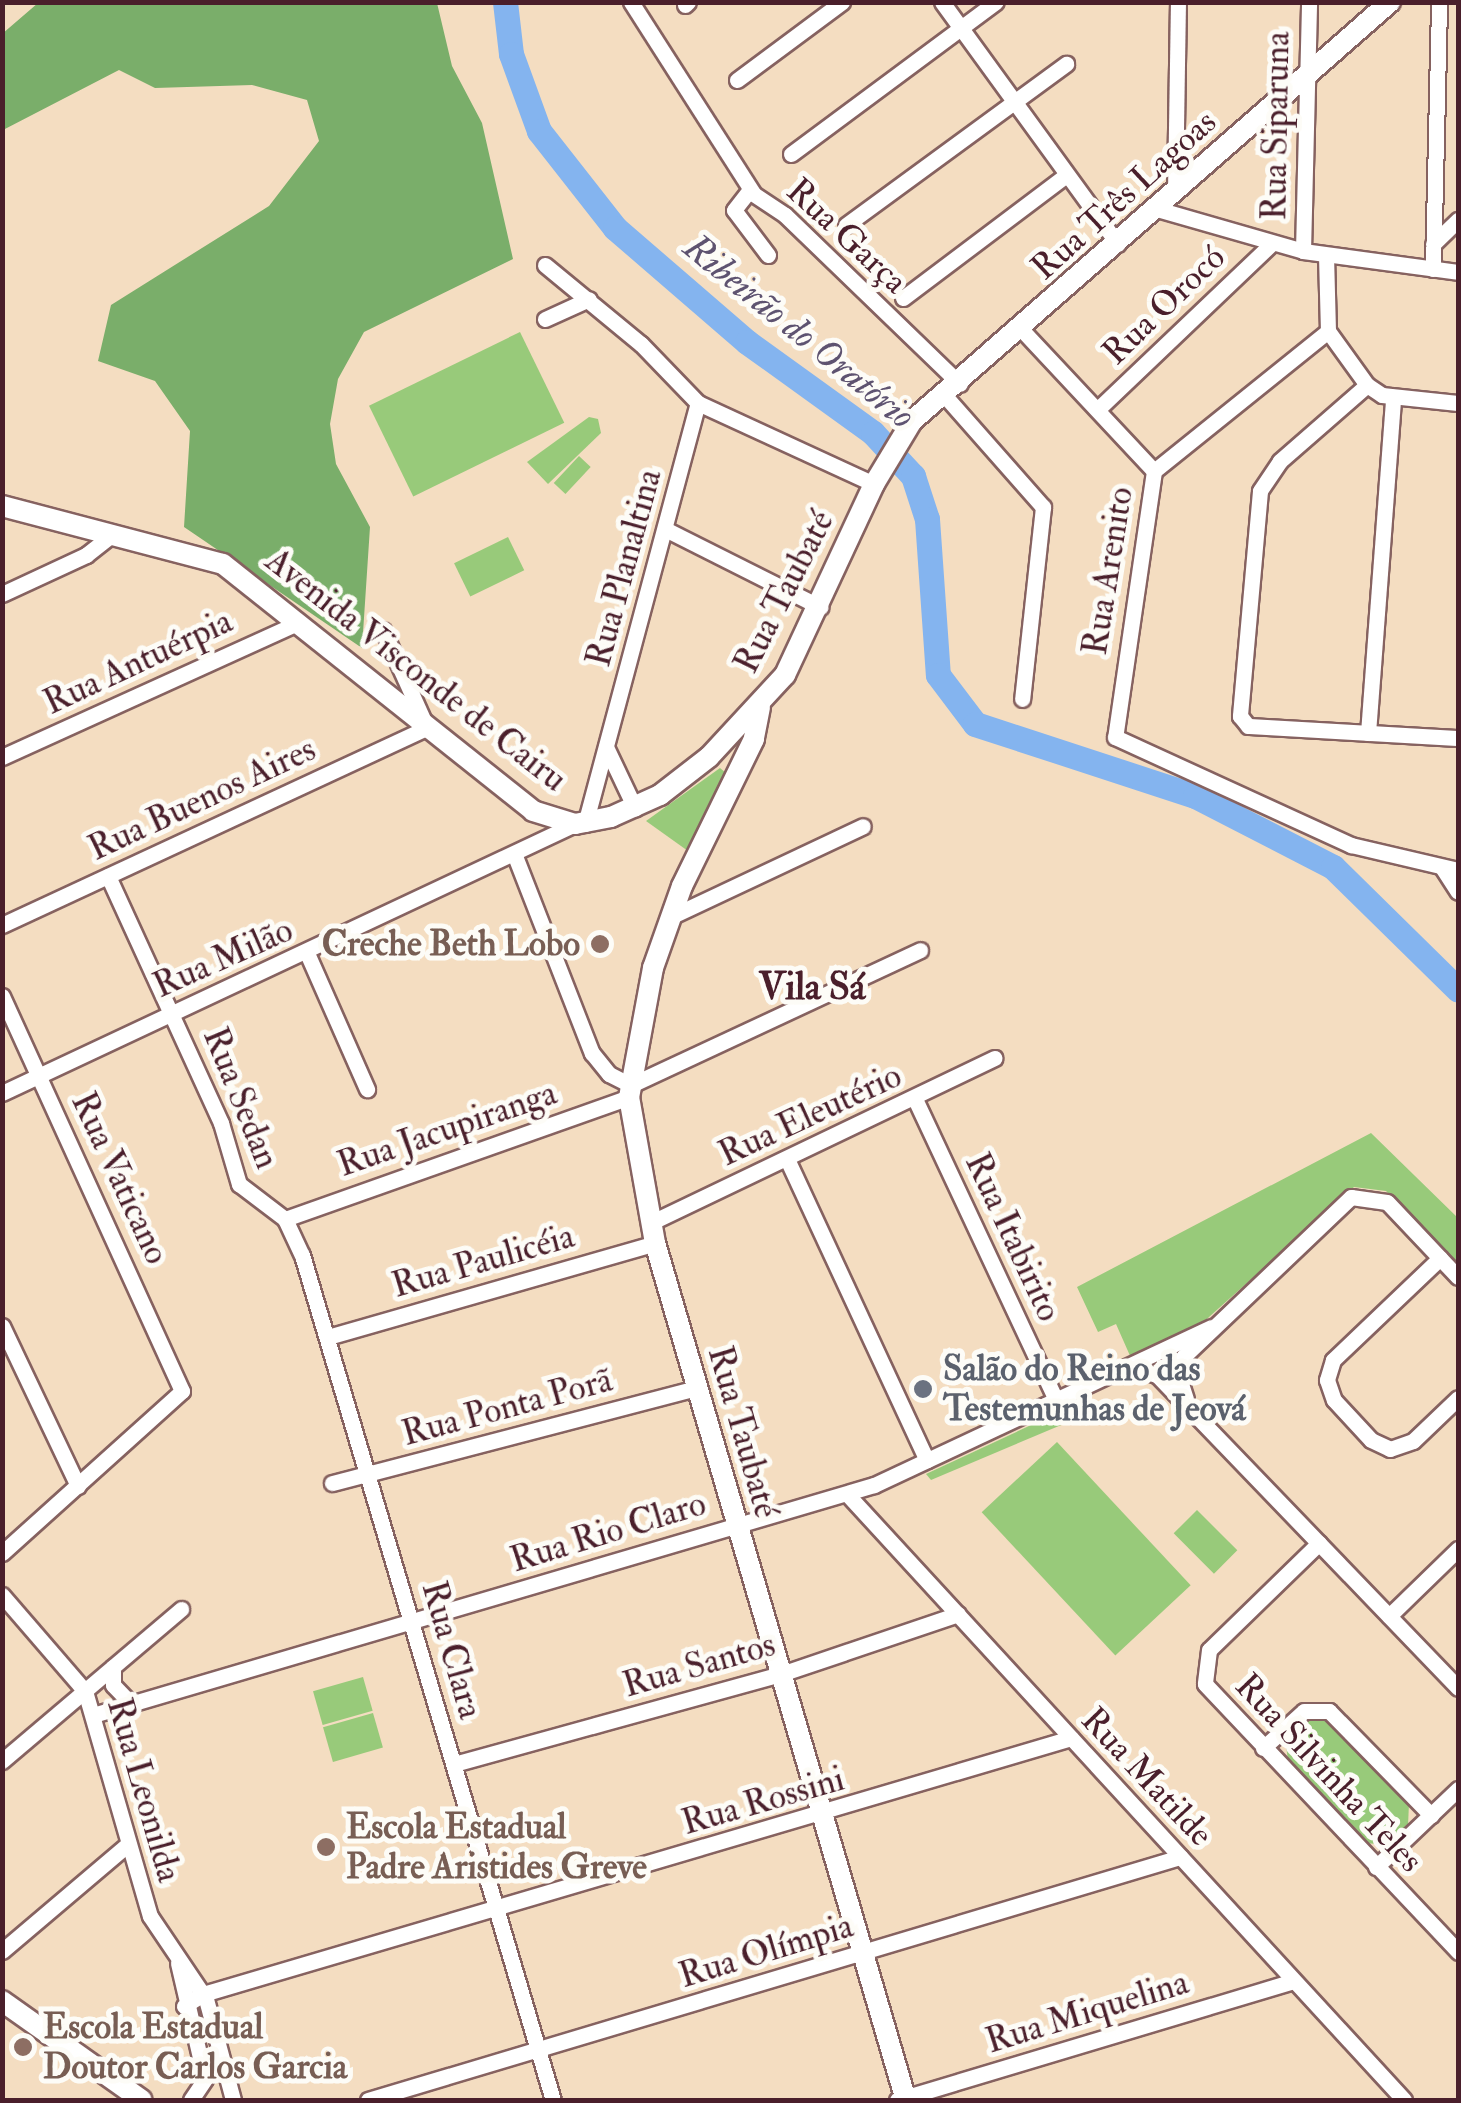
<!DOCTYPE html>
<meta charset="utf-8">
<style>
body{margin:0}
#map{position:relative;width:1461px;height:2103px;overflow:hidden;background:#f4ddc1;font-family:"IM FELL Double Pica",serif}
div>[style]{position:absolute}
.green>*{inset:0;background:#98ca7a;transform-origin:0 0}
.forest>*{inset:0;background:#7aae6a}
.river>*{height:25px;margin:-12.5px;padding:0 12.5px;transform-origin:12.5px;border-radius:12.5px;background:#84b4ef}
.roads{filter:drop-shadow(2px 0 #866260) drop-shadow(-2px 0 #866260) drop-shadow(0 2px #866260) drop-shadow(0 -2px #866260)}
.street>*{height:15px;margin:-7.5px;padding:0 7.5px;transform-origin:7.5px;border-radius:7.5px;background:#fff}
.secondary>*{height:20px;margin:-10px;padding:0 10px;transform-origin:10px;border-radius:10px;background:#fff}
.dots>*{width:28px;height:28px;translate:-50% -50%;box-sizing:border-box;border:5px solid #fdfcf7;border-radius:50%}
span{translate:-50% -50%;white-space:nowrap;text-align:center;line-height:1.15;-webkit-text-stroke:10px #fdfcf7;paint-order:stroke}
.street-label{font-size:35px;color:#4a1f2b}
.education-label{font-size:35px;color:#785e54;font-weight:700}
.right{translate:-100% -50%;text-align:right}
.left{translate:0 -50%;text-align:left}
.worship-label{font-size:35px;color:#5b616d;font-weight:700}
.water-label{font-size:38px;color:#5e5370;font-style:italic}
.neighbourhood-label{font-size:38px;color:#4a1f2b;font-weight:700}
.frame{position:absolute;inset:0;border:5px solid #4a1f2b;pointer-events:none}
</style>
<div id="map">
<div class="green">
<div style="left:520px;top:332px;width:101px;height:168px;rotate:64deg"></div>
<div style="clip-path:polygon(589px 417px,598px 419px,601px 433px,548px 484px,527px 462px)"></div>
<div style="left:579px;top:456px;width:16px;height:37px;rotate:43deg"></div>
<div style="left:508px;top:537px;width:37px;height:60px;rotate:64deg"></div>
<div style="clip-path:polygon(720px 768px,726px 773px,688px 851px,646px 821px)"></div>
<div style="clip-path:polygon(1371px 1133px,1458px 1218px,1458px 1265px,1386px 1191px,1354px 1187px,1199px 1326px,1131px 1358px,1116px 1324px,1098px 1332px,1077px 1287px)"></div>
<div style="clip-path:polygon(1057px 1413px,1066px 1423px,931px 1480px,926px 1474px)"></div>
<div style="left:1057px;top:1442px;width:196px;height:103px;rotate:47deg"></div>
<div style="left:1197px;top:1510px;width:57px;height:33px;rotate:45deg"></div>
<div style="left:363px;top:1677px;width:35px;height:52px;rotate:74deg"></div>
<div style="left:373px;top:1713px;width:36px;height:52px;rotate:74deg"></div>
<div style="clip-path:polygon(1326px 1716px,1409px 1803px,1408px 1826px,1386px 1845px,1366px 1843px,1288px 1761px,1285px 1737px,1302px 1719px)"></div>
</div>
<div class="forest">
<div style="clip-path:polygon(38px 3px,437px 3px,452px 66px,482px 123px,513px 259px,364px 332px,338px 379px,330px 424px,336px 464px,370px 527px,362px 648px,184px 527px,190px 431px,155px 381px,98px 361px,111px 305px,269px 206px,319px 141px,307px 100px,252px 85px,155px 88px,119px 70px,3px 130px,2px 34px)"></div>
</div>
<div class="river">
<div style="left:505px;top:2px;width:52px;rotate:83.4deg"></div>
<div style="left:511px;top:54px;width:82px;rotate:70deg"></div>
<div style="left:539px;top:131px;width:123px;rotate:51.9deg"></div>
<div style="left:615px;top:228px;width:174px;rotate:40.8deg"></div>
<div style="left:747px;top:342px;width:155px;rotate:35.8deg"></div>
<div style="left:873px;top:433px;width:59px;rotate:47.1deg"></div>
<div style="left:913px;top:476px;width:45px;rotate:72deg"></div>
<div style="left:927px;top:519px;width:156px;rotate:86deg"></div>
<div style="left:938px;top:675px;width:61px;rotate:52.9deg"></div>
<div style="left:975px;top:724px;width:231px;rotate:18.1deg"></div>
<div style="left:1195px;top:796px;width:155px;rotate:27.2deg"></div>
<div style="left:1333px;top:867px;width:175px;rotate:44.5deg"></div>
</div>
<div class="roads">
<div class="street">
<div style="left:631px;top:2px;width:227px;rotate:57.4deg"></div>
<div style="left:942px;top:2px;width:299px;rotate:54deg"></div>
<div style="left:685px;top:5px;width:4px;rotate:-45deg"></div>
<div style="left:737px;top:80px;width:131px;rotate:-36.6deg"></div>
<div style="left:791px;top:154px;width:255px;rotate:-36.6deg"></div>
<div style="left:1175px;top:192px;width:190px;rotate:-89.1deg"></div>
<div style="left:1157px;top:209px;width:152px;rotate:16deg"></div>
<div style="left:1303px;top:251px;width:156px;rotate:7.7deg"></div>
<div style="left:846px;top:225px;width:273px;rotate:-36.2deg"></div>
<div style="left:1433px;top:244px;width:35px;rotate:-44deg"></div>
<div style="left:1303px;top:251px;width:249px;rotate:-88.6deg"></div>
<div style="left:768px;top:255px;width:56px;rotate:-127.1deg"></div>
<div style="left:734px;top:210px;width:24px;rotate:-52deg"></div>
<div style="left:749px;top:191px;width:43px;rotate:33.7deg"></div>
<div style="left:785px;top:215px;width:243px;rotate:44deg"></div>
<div style="left:1326px;top:255px;width:76px;rotate:88.5deg"></div>
<div style="left:1328px;top:331px;width:67px;rotate:54.2deg"></div>
<div style="left:1367px;top:385px;width:18px;rotate:34deg"></div>
<div style="left:1382px;top:395px;width:76px;rotate:6deg"></div>
<div style="left:545px;top:265px;width:124px;rotate:39.5deg"></div>
<div style="left:641px;top:344px;width:82px;rotate:46deg"></div>
<div style="left:698px;top:403px;width:194px;rotate:24.7deg"></div>
<div style="left:1433px;top:269px;width:267px;rotate:-88.7deg"></div>
<div style="left:903px;top:298px;width:204px;rotate:-37deg"></div>
<div style="left:545px;top:319px;width:48px;rotate:-24.4deg"></div>
<div style="left:1022px;top:330px;width:193px;rotate:46.9deg"></div>
<div style="left:1154px;top:471px;width:269px;rotate:98.3deg"></div>
<div style="left:1115px;top:737px;width:260px;rotate:24.6deg"></div>
<div style="left:1351px;top:845px;width:110px;rotate:13.2deg"></div>
<div style="left:1367px;top:385px;width:116px;rotate:138.9deg"></div>
<div style="left:1280px;top:461px;width:36px;rotate:124deg"></div>
<div style="left:1260px;top:491px;width:226px;rotate:95.1deg"></div>
<div style="left:1240px;top:716px;width:13px;rotate:51deg"></div>
<div style="left:1248px;top:726px;width:210px;rotate:3.3deg"></div>
<div style="left:946px;top:397px;width:147px;rotate:48.6deg"></div>
<div style="left:1043px;top:507px;width:193px;rotate:96.2deg"></div>
<div style="left:1098px;top:409px;width:239px;rotate:-43.6deg"></div>
<div style="left:1154px;top:471px;width:223px;rotate:-38.8deg"></div>
<div style="left:665px;top:529px;width:174px;rotate:26.7deg"></div>
<div style="left:2px;top:594px;width:93px;rotate:-24.9deg"></div>
<div style="left:86px;top:555px;width:29px;rotate:-38deg"></div>
<div style="left:1368px;top:733px;width:337px;rotate:-85.7deg"></div>
<div style="left:606px;top:747px;width:68px;rotate:64.6deg"></div>
<div style="left:2px;top:757px;width:326px;rotate:-24.4deg"></div>
<div style="left:585px;top:824px;width:436px;rotate:-75deg"></div>
<div style="left:515px;top:856px;width:212px;rotate:68.7deg"></div>
<div style="left:592px;top:1053px;width:27px;rotate:51deg"></div>
<div style="left:609px;top:1074px;width:25px;rotate:27deg"></div>
<div style="left:631px;top:1085px;width:319px;rotate:-25deg"></div>
<div style="left:1443px;top:869px;width:27px;rotate:57deg"></div>
<div style="left:108px;top:876px;width:272px;rotate:65.4deg"></div>
<div style="left:221px;top:1123px;width:64px;rotate:73.6deg"></div>
<div style="left:239px;top:1184px;width:58px;rotate:37.3deg"></div>
<div style="left:285px;top:1219px;width:40px;rotate:65deg"></div>
<div style="left:302px;top:1255px;width:881px;rotate:73.46deg"></div>
<div style="left:670px;top:917px;width:213px;rotate:-25.2deg"></div>
<div style="left:2px;top:925px;width:468px;rotate:-24.9deg"></div>
<div style="left:427px;top:728px;width:107px;rotate:-114.2deg"></div>
<div style="left:307px;top:953px;width:149px;rotate:66.2deg"></div>
<div style="left:2px;top:996px;width:434px;rotate:65.5deg"></div>
<div style="left:182px;top:1391px;width:242px;rotate:138deg"></div>
<div style="left:2px;top:1093px;width:633px;rotate:-25.15deg"></div>
<div style="left:915px;top:1099px;width:332px;rotate:64.9deg"></div>
<div style="left:787px;top:1159px;width:332px;rotate:65.1deg"></div>
<div style="left:285px;top:1219px;width:365px;rotate:-19.5deg"></div>
<div style="left:650px;top:1223px;width:382px;rotate:-25.6deg"></div>
<div style="left:1440px;top:1258px;width:148px;rotate:136.4deg"></div>
<div style="left:1333px;top:1360px;width:21px;rotate:107deg"></div>
<div style="left:1327px;top:1380px;width:21px;rotate:71deg"></div>
<div style="left:1334px;top:1400px;width:54px;rotate:47.2deg"></div>
<div style="left:1371px;top:1440px;width:21px;rotate:25deg"></div>
<div style="left:1390px;top:1449px;width:24px;rotate:-19deg"></div>
<div style="left:1413px;top:1441px;width:62px;rotate:-43.7deg"></div>
<div style="left:2px;top:1326px;width:177px;rotate:64.6deg"></div>
<div style="left:328px;top:1337px;width:340px;rotate:-16deg"></div>
<div style="left:1130px;top:1367px;width:28px;rotate:17deg"></div>
<div style="left:1157px;top:1375px;width:434px;rotate:46.1deg"></div>
<div style="left:1186px;top:1399px;width:28px;rotate:-108deg"></div>
<div style="left:1177px;top:1372px;width:16px;rotate:-68deg"></div>
<div style="left:1183px;top:1357px;width:232px;rotate:-43.6deg"></div>
<div style="left:1351px;top:1197px;width:36px;rotate:8deg"></div>
<div style="left:1387px;top:1202px;width:103px;rotate:46.6deg"></div>
<div style="left:332px;top:1483px;width:377px;rotate:-14.6deg"></div>
<div style="left:847px;top:1494px;width:823px;rotate:47.41deg"></div>
<div style="left:1319px;top:1543px;width:153px;rotate:135.8deg"></div>
<div style="left:1209px;top:1650px;width:34px;rotate:97deg"></div>
<div style="left:1205px;top:1684px;width:369px;rotate:46.6deg"></div>
<div style="left:2px;top:1595px;width:127px;rotate:49.2deg"></div>
<div style="left:85px;top:1691px;width:234px;rotate:73.9deg"></div>
<div style="left:150px;top:1916px;width:100px;rotate:56deg"></div>
<div style="left:206px;top:1999px;width:105px;rotate:75deg"></div>
<div style="left:1389px;top:1616px;width:96px;rotate:-44.2deg"></div>
<div style="left:113px;top:1667px;width:18px;rotate:90deg"></div>
<div style="left:113px;top:1685px;width:28px;rotate:46deg"></div>
<div style="left:93px;top:1715px;width:814px;rotate:-16.41deg"></div>
<div style="left:874px;top:1485px;width:372px;rotate:-25.1deg"></div>
<div style="left:1263px;top:1748px;width:55px;rotate:-42.1deg"></div>
<div style="left:1304px;top:1711px;width:25px"></div>
<div style="left:1329px;top:1711px;width:146px;rotate:45.6deg"></div>
<div style="left:2px;top:1761px;width:235px;rotate:-40.3deg"></div>
<div style="left:454px;top:1764px;width:336px;rotate:-15.4deg"></div>
<div style="left:778px;top:1675px;width:190px;rotate:-18.7deg"></div>
<div style="left:1376px;top:1867px;width:113px;rotate:-43.6deg"></div>
<div style="left:2px;top:1951px;width:165px;rotate:-40.3deg"></div>
<div style="left:178px;top:1963px;width:119px;rotate:76.9deg"></div>
<div style="left:205px;top:2079px;width:25px;rotate:124deg"></div>
<div style="left:184px;top:2006px;width:22px;rotate:-32deg"></div>
<div style="left:203px;top:1994px;width:905px;rotate:-16.43deg"></div>
<div style="left:368px;top:2100px;width:848px;rotate:-16.66deg"></div>
<div style="left:897px;top:2100px;width:414px;rotate:-16.7deg"></div>
</div>
<div class="secondary">
<div style="left:2px;top:506px;width:228px;rotate:14.7deg"></div>
<div style="left:223px;top:564px;width:396px;rotate:38.5deg"></div>
<div style="left:533px;top:811px;width:44px;rotate:17.2deg"></div>
<div style="left:575px;top:824px;width:37px;rotate:-11deg"></div>
<div style="left:611px;top:817px;width:54px;rotate:-24.2deg"></div>
<div style="left:660px;top:795px;width:62px;rotate:-37.8deg"></div>
<div style="left:709px;top:757px;width:112px;rotate:-47.2deg"></div>
<div style="left:785px;top:675px;width:211px;rotate:-65deg"></div>
<div style="left:874px;top:484px;width:74px;rotate:-58.9deg"></div>
<div style="left:912px;top:421px;width:636px;rotate:-41.24deg"></div>
<div style="left:760px;top:707px;width:33px;rotate:101deg"></div>
<div style="left:754px;top:739px;width:164px;rotate:116.1deg"></div>
<div style="left:682px;top:886px;width:87px;rotate:109.5deg"></div>
<div style="left:653px;top:968px;width:131px;rotate:100.5deg"></div>
<div style="left:629px;top:1097px;width:148px;rotate:79.9deg"></div>
<div style="left:655px;top:1243px;width:893px;rotate:73.68deg"></div>
<div style="left:2px;top:2001px;width:171px;rotate:35.3deg"></div>
</div>
</div>
<div class="dots">
<div style="left:600px;top:944px;background:#8d6e63"></div>
<div style="left:923px;top:1389px;background:#6b7280"></div>
<div style="left:326px;top:1847px;background:#8d6e63"></div>
<div style="left:23px;top:2047px;background:#8d6e63"></div>
</div>
<div class="street-label">
<span style="left:1276px;top:126px;rotate:-89deg">Rua Siparuna</span>
<span style="left:1124px;top:195px;rotate:-42deg">Rua Três Lagoas</span>
<span style="left:847px;top:236px;rotate:43deg">Rua Garça</span>
<span style="left:1164px;top:305px;rotate:-44deg">Rua Orocó</span>
<span style="left:624px;top:568px;rotate:-75deg">Rua Planaltina</span>
<span style="left:1108px;top:571px;rotate:-81deg">Rua Arenito</span>
<span style="left:784px;top:592px;rotate:-63deg">Rua Taubaté</span>
<span style="left:138px;top:662px;rotate:-25deg">Rua Antuérpia</span>
<span style="left:416px;top:670px;rotate:38deg">Avenida Visconde de Cairu</span>
<span style="left:202px;top:799px;rotate:-25deg">Rua Buenos Aires</span>
<span style="left:223px;top:958px;rotate:-24deg">Rua Milão</span>
<span style="left:241px;top:1098px;rotate:68deg">Rua Sedan</span>
<span style="left:810px;top:1115px;rotate:-25deg">Rua Eleutério</span>
<span style="left:447px;top:1129px;rotate:-19deg">Rua Jacupiranga</span>
<span style="left:120px;top:1178px;rotate:65deg">Rua Vaticano</span>
<span style="left:1013px;top:1237px;rotate:65deg">Rua Itabirito</span>
<span style="left:483px;top:1261px;rotate:-16deg">Rua Paulicéia</span>
<span style="left:507px;top:1407px;rotate:-15deg">Rua Ponta Porã</span>
<span style="left:743px;top:1432px;rotate:74deg">Rua Taubaté</span>
<span style="left:608px;top:1532px;rotate:-17deg">Rua Rio Claro</span>
<span style="left:452px;top:1650px;rotate:74deg">Rua Clara</span>
<span style="left:699px;top:1665px;rotate:-16deg">Rua Santos</span>
<span style="left:1329px;top:1773px;rotate:47deg">Rua Silvinha Teles</span>
<span style="left:1147px;top:1777px;rotate:47deg">Rua Matilde</span>
<span style="left:144px;top:1790px;rotate:74deg">Rua Leonilda</span>
<span style="left:763px;top:1801px;rotate:-16deg">Rua Rossini</span>
<span style="left:766px;top:1951px;rotate:-17deg">Rua Olímpia</span>
<span style="left:1087px;top:2012px;rotate:-17deg">Rua Miquelina</span>
</div>
<div class="education-label">
<span class="right" style="left:580px;top:944px">Creche Beth Lobo</span>
<span class="left" style="left:346px;top:1847px">Escola Estadual<br>Padre Aristides Greve</span>
<span class="left" style="left:43px;top:2047px">Escola Estadual<br>Doutor Carlos Garcia</span>
</div>
<div class="worship-label">
<span class="left" style="left:943px;top:1389px">Salão do Reino das<br>Testemunhas de Jeová</span>
</div>
<div class="water-label">
<span style="left:799px;top:332px;rotate:39deg">Ribeirão do Oratório</span>
</div>
<div class="neighbourhood-label">
<span style="left:812px;top:988px">Vila Sá</span>
</div>
<div class="frame"></div>
</div>
